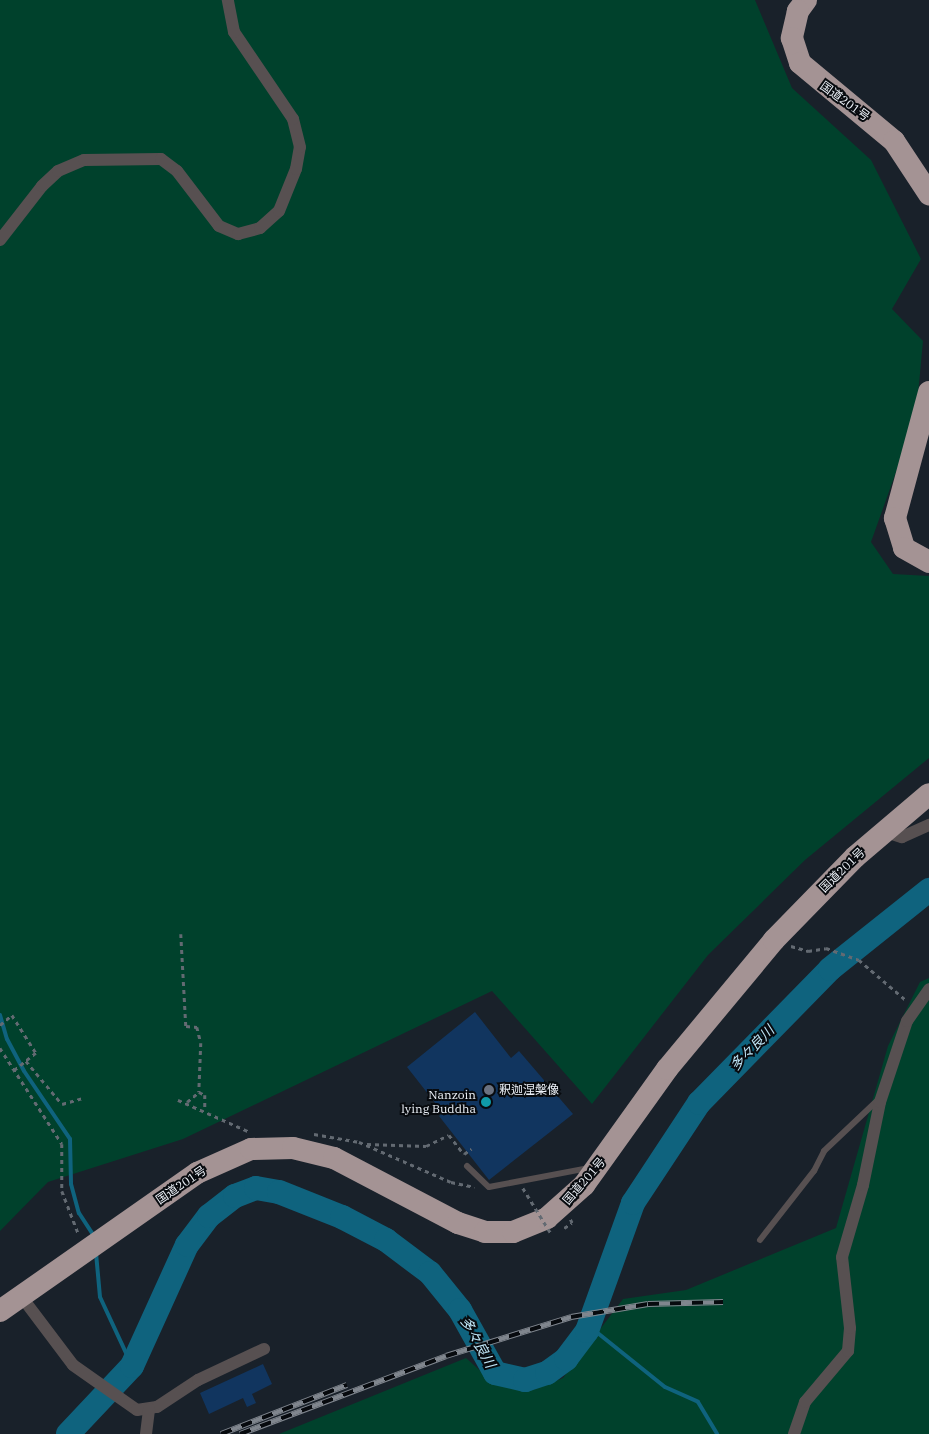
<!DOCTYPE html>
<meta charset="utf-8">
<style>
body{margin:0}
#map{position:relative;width:929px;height:1434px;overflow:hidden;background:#19212a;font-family:"IBM Plex Serif","Noto Sans JP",serif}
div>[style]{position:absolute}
.green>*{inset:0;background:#00412c}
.stream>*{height:4px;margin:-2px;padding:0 2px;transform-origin:2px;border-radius:2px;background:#0f637e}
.river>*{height:24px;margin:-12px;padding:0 12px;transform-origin:12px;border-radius:12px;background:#0f637e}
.building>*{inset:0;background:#11355f}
.path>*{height:2.5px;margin-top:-1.25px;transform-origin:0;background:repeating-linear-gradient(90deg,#636a72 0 4px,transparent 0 8px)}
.lane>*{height:6px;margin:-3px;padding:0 3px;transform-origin:3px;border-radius:3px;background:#575051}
.street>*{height:12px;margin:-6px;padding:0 6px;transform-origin:6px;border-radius:6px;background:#575051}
.highway>*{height:22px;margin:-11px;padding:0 11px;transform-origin:11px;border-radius:11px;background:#a49394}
.rail>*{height:5.5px;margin-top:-2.75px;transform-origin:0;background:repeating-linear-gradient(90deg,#070a0e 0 11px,#80868e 0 22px);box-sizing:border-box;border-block:1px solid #80868e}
.path-bridge>*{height:2.5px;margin-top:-1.25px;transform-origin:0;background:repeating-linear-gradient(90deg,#636a72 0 4px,transparent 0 8px)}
.dots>*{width:14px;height:14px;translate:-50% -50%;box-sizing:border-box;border:2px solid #070a0e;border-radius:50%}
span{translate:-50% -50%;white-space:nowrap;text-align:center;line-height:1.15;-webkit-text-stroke:4px #070a0e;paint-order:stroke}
.street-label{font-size:12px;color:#edf2f9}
.poi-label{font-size:12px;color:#edf2f9}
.left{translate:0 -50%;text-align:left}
.right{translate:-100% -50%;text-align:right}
.water-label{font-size:14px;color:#bfe5f6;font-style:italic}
</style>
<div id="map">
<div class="green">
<div style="clip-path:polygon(0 0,755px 0,792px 88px,871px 160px,921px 259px,892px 309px,923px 341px,916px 416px,871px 542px,893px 574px,929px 576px,929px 758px,805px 860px,708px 955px,592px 1104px,492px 991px,183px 1139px,48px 1182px,0 1231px)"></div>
<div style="clip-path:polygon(929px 978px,929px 1434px,279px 1434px,466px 1358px,495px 1384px,533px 1390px,563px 1378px,623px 1299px,686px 1290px,836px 1228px,888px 1046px,920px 982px)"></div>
</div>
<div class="stream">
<div style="left:0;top:1015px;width:25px;rotate:74deg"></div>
<div style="left:7px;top:1039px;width:36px;rotate:62deg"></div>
<div style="left:24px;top:1071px;width:82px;rotate:55.9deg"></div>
<div style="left:70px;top:1139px;width:45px;rotate:88.7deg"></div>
<div style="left:71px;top:1184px;width:30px;rotate:75deg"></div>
<div style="left:79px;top:1213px;width:27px;rotate:57deg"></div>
<div style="left:96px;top:1253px;width:44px;rotate:84.8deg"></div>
<div style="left:100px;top:1297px;width:76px;rotate:65.1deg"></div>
<div style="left:589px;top:1326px;width:97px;rotate:38.8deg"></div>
<div style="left:665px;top:1387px;width:36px;rotate:24deg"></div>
<div style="left:698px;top:1402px;width:37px;rotate:59deg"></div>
</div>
<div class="river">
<div style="left:68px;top:1434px;width:93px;rotate:-46.7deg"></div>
<div style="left:132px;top:1366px;width:133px;rotate:-65.6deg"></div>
<div style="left:187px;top:1245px;width:36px;rotate:-53deg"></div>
<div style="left:209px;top:1216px;width:33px;rotate:-38deg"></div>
<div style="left:235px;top:1196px;width:22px;rotate:-21deg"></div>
<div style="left:256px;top:1188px;width:23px;rotate:10deg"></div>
<div style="left:279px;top:1192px;width:68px;rotate:21.6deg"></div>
<div style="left:342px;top:1217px;width:50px;rotate:27.6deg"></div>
<div style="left:386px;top:1240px;width:55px;rotate:36.9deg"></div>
<div style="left:430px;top:1273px;width:48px;rotate:51deg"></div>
<div style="left:460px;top:1310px;width:72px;rotate:60.9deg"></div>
<div style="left:495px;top:1373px;width:31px;rotate:13deg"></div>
<div style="left:525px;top:1380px;width:23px;rotate:-18deg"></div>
<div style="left:547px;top:1373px;width:24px;rotate:-36deg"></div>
<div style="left:566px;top:1359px;width:35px;rotate:-53deg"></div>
<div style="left:587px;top:1331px;width:136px;rotate:-70.2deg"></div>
<div style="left:633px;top:1203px;width:120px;rotate:-56.6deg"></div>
<div style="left:699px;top:1103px;width:187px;rotate:-45.6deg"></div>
<div style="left:830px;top:969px;width:127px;rotate:-38.6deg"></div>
</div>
<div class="building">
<div style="clip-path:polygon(475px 1012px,511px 1058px,519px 1051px,573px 1114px,489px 1180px,439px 1116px,443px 1113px,407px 1067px)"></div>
<div style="clip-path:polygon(263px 1364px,272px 1384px,252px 1394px,256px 1403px,247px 1407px,243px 1398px,209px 1414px,200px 1393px)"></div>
</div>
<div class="path">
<div style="left:181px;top:934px;width:92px;rotate:86.9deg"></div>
<div style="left:186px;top:1026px;width:11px;rotate:5deg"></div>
<div style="left:197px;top:1027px;width:16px;rotate:76deg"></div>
<div style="left:201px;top:1043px;width:49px;rotate:92.3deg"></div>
<div style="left:791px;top:946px;width:18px;rotate:16deg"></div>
<div style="left:808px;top:951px;width:18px;rotate:-9deg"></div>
<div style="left:826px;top:948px;width:35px;rotate:20deg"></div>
<div style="left:859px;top:960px;width:63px;rotate:40.5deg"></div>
<div style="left:0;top:1025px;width:16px;rotate:-40deg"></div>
<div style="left:12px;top:1015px;width:45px;rotate:57.7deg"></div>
<div style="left:36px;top:1053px;width:28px;rotate:141deg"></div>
<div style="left:0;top:1048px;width:114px;rotate:57.1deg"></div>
<div style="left:62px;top:1144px;width:47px;rotate:90deg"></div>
<div style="left:62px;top:1191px;width:47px;rotate:68.9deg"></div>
<div style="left:26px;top:1061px;width:56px;rotate:50.1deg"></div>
<div style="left:62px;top:1104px;width:22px;rotate:-16deg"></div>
<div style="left:199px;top:1092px;width:7px;rotate:27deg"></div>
<div style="left:205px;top:1095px;width:13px;rotate:90deg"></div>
<div style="left:178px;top:1100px;width:79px;rotate:24deg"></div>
<div style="left:187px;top:1102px;width:16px;rotate:-40deg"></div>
<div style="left:314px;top:1134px;width:46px;rotate:10.1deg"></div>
<div style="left:359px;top:1142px;width:100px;rotate:23.5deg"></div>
<div style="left:451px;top:1182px;width:24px;rotate:12deg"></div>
<div style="left:367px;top:1144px;width:59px;rotate:1.9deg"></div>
<div style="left:426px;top:1146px;width:25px;rotate:-26deg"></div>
<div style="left:449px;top:1135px;width:24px;rotate:52deg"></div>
<div style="left:464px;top:1154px;width:9px;rotate:-36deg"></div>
<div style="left:564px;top:1228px;width:9px;rotate:-32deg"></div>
<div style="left:572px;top:1223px;width:4px;rotate:-117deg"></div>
</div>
<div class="lane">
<div style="left:467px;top:1166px;width:30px;rotate:44deg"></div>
<div style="left:489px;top:1187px;width:102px;rotate:-10.8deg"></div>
<div style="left:760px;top:1240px;width:88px;rotate:-52deg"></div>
<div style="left:814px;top:1171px;width:22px;rotate:-63deg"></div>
<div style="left:824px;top:1151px;width:76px;rotate:-43.4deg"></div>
</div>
<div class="street">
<div style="left:0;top:240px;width:68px;rotate:-52.1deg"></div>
<div style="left:42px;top:186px;width:22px;rotate:-43deg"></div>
<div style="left:58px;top:171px;width:28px;rotate:-23deg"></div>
<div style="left:84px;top:160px;width:77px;rotate:-0.7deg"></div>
<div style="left:161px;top:159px;width:20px;rotate:37deg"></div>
<div style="left:177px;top:171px;width:69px;rotate:52.6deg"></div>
<div style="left:219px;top:226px;width:21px;rotate:23deg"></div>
<div style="left:238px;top:234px;width:23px;rotate:-15deg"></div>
<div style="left:260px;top:228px;width:25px;rotate:-42deg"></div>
<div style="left:279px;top:211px;width:45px;rotate:-68deg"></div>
<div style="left:296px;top:169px;width:22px;rotate:-80deg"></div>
<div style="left:300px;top:147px;width:29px;rotate:-104deg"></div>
<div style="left:293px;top:119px;width:105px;rotate:-124.1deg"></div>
<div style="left:234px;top:32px;width:33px;rotate:-101deg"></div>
<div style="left:883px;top:831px;width:20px;rotate:18deg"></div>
<div style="left:902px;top:837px;width:30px;rotate:-24deg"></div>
<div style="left:21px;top:1296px;width:86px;rotate:53deg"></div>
<div style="left:73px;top:1365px;width:78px;rotate:35.1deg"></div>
<div style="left:137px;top:1410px;width:20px;rotate:-9deg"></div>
<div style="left:157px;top:1407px;width:49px;rotate:-33.4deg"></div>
<div style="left:198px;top:1380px;width:73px;rotate:-25.2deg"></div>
<div style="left:146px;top:1434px;width:25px;rotate:-83deg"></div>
<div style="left:794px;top:1434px;width:34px;rotate:-71deg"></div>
<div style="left:805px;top:1402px;width:67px;rotate:-49.9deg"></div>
<div style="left:848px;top:1351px;width:23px;rotate:-85deg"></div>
<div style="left:850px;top:1328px;width:71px;rotate:-96.4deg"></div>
<div style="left:842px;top:1257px;width:75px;rotate:-73.7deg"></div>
<div style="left:863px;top:1185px;width:85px;rotate:-78.4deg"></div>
<div style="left:880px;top:1102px;width:85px;rotate:-71.6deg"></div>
<div style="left:907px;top:1021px;width:39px;rotate:-55deg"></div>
</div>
<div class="highway">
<div style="left:806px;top:0;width:14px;rotate:126deg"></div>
<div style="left:798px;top:11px;width:28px;rotate:103deg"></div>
<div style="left:792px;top:38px;width:26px;rotate:72deg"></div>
<div style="left:800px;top:63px;width:122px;rotate:39.7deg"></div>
<div style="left:894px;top:141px;width:64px;rotate:56.6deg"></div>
<div style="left:929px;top:392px;width:131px;rotate:105.1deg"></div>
<div style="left:895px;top:518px;width:31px;rotate:73deg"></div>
<div style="left:904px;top:548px;width:29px;rotate:29deg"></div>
<div style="left:0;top:1311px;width:241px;rotate:-35deg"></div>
<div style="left:197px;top:1173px;width:59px;rotate:-24deg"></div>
<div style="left:251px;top:1149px;width:42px;rotate:-1.4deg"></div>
<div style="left:293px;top:1148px;width:42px;rotate:13.7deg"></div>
<div style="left:334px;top:1158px;width:140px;rotate:27.7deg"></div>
<div style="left:458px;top:1223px;width:28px;rotate:18deg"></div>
<div style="left:485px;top:1232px;width:28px"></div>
<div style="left:513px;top:1232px;width:37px;rotate:-22deg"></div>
<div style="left:547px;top:1218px;width:50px;rotate:-41.7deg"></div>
<div style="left:584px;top:1185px;width:143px;rotate:-54.4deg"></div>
<div style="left:667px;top:1069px;width:168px;rotate:-50.3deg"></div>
<div style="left:774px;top:940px;width:116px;rotate:-45.7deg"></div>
<div style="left:855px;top:857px;width:97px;rotate:-40.4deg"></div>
</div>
<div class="rail">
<div style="left:221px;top:1434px;width:135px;rotate:-21.3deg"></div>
<div style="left:240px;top:1434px;width:220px;rotate:-20.7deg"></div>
<div style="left:446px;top:1356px;width:131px;rotate:-17.3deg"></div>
<div style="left:571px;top:1317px;width:78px;rotate:-9.6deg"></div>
<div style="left:648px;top:1304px;width:75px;rotate:-1.5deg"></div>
</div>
<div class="path-bridge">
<div style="left:523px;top:1188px;width:55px;rotate:58.3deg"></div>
</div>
<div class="dots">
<div style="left:489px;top:1090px;background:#6b7280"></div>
<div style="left:486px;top:1102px;background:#0f9aa8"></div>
</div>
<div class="street-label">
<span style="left:845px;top:101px;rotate:36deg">国道201号</span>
<span style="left:842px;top:870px;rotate:-44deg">国道201号</span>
<span style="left:584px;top:1181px;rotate:-49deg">国道201号</span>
<span style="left:181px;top:1185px;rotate:-34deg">国道201号</span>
</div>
<div class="poi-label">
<span class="left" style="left:499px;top:1090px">釈迦涅槃像</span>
<span class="right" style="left:476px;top:1102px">Nanzoin<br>lying Buddha</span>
</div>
<div class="water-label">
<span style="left:752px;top:1048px;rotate:-46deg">多々良川</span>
<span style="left:478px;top:1342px;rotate:61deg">多々良川</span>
</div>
</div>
